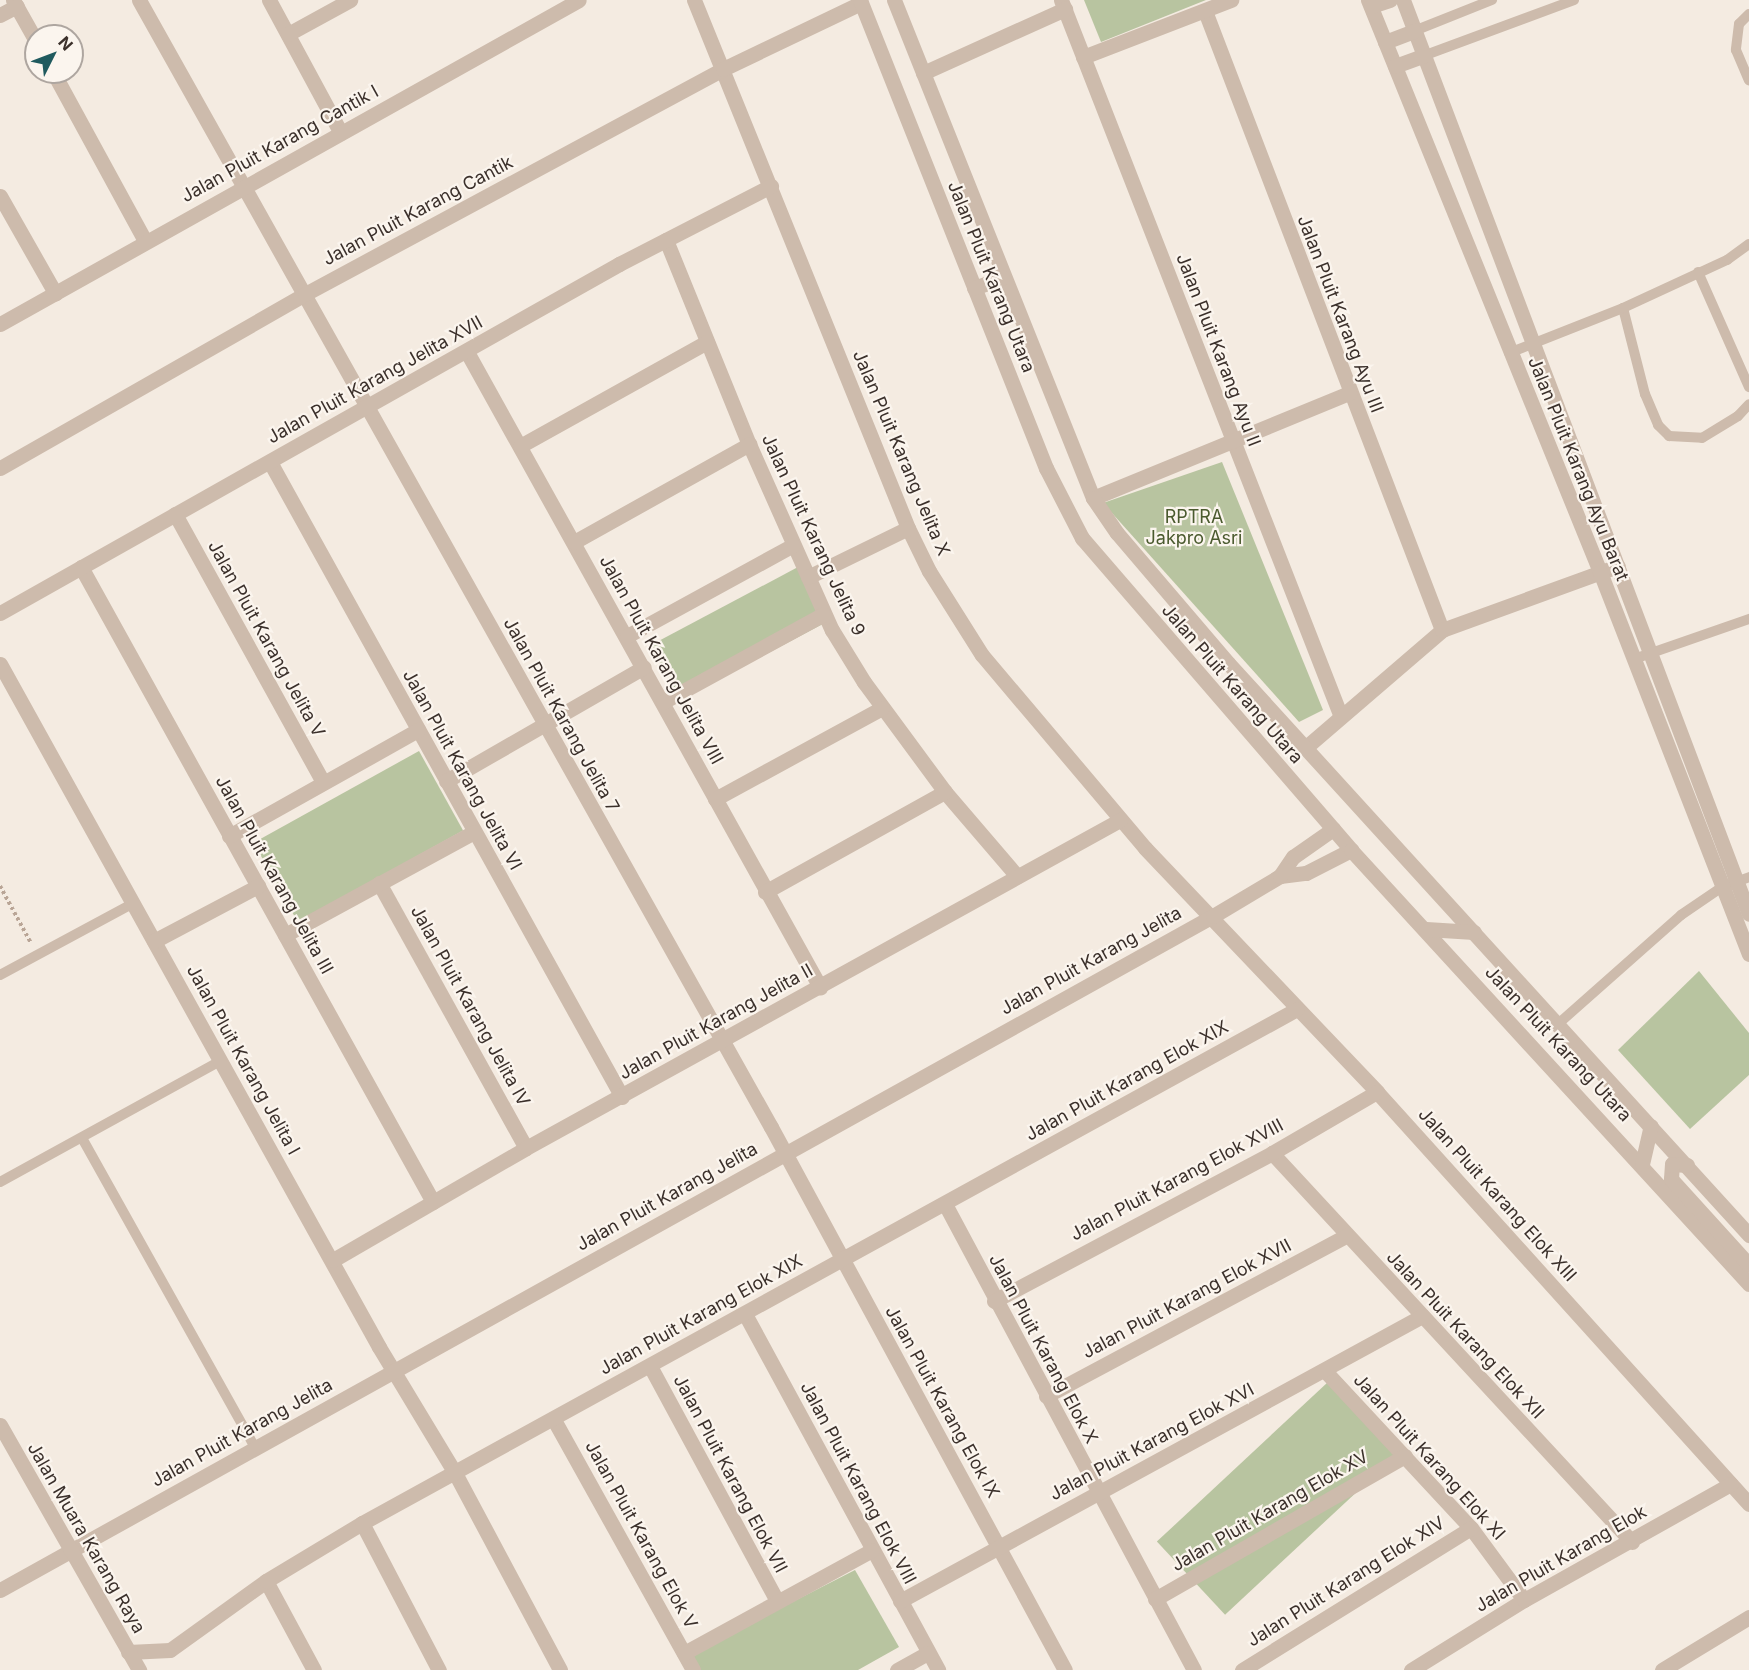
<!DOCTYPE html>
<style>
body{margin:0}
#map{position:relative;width:1749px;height:1670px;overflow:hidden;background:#f4ebe1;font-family:Inter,sans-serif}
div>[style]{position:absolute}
.green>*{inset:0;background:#b8c4a0;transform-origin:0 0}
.path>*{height:4px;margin-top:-2px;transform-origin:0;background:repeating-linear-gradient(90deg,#b9a596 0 3px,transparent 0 6px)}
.service>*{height:10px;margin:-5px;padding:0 5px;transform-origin:5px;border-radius:5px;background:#cdbbac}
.minor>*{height:15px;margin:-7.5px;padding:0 7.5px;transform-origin:7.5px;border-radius:7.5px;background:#cdbbac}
.tertiary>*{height:15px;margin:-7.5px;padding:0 7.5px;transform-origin:7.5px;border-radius:7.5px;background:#cdbbac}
span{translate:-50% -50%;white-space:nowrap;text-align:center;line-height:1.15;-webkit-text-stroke:4.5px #fbf5ee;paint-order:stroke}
.street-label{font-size:18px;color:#3b302b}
.park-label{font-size:18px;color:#4a5a2e}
.north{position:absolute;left:24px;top:24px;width:60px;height:60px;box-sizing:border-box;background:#fbf5ee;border:2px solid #aea6a0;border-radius:50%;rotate:48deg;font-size:16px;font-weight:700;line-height:24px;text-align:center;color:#3b302b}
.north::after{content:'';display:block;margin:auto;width:21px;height:27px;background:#1f5a5e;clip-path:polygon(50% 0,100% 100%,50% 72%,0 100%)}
</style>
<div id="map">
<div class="green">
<div style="clip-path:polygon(1084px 0,1206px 0,1101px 42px)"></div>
<div style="clip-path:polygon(1222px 462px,1323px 710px,1299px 722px,1103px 503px)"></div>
<div style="left:798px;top:567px;width:62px;height:168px;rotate:62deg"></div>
<div style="left:419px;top:751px;width:91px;height:189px;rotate:61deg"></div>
<div style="clip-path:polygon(1699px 971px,1749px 1033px,1749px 1075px,1690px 1129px,1618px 1050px)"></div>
<div style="left:1328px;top:1382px;width:100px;height:234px;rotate:47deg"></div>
<div style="clip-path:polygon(855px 1570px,899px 1647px,858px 1670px,698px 1670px,689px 1655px)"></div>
</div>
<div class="path">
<div style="left:0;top:886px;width:65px;rotate:61.5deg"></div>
</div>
<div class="service">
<div style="left:1749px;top:14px;width:14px;rotate:135deg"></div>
<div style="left:1739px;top:24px;width:26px;rotate:97deg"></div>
<div style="left:1736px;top:50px;width:33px;rotate:67deg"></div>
<div style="left:1414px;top:31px;width:84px;rotate:-21.7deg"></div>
<div style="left:1423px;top:56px;width:161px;rotate:-20.3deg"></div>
<div style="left:1698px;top:272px;width:126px;rotate:66.1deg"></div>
<div style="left:1623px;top:308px;width:89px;rotate:75.7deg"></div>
<div style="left:1645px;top:394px;width:34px;rotate:67deg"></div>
<div style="left:1658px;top:425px;width:16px;rotate:45deg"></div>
<div style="left:1669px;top:436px;width:33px;rotate:3deg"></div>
<div style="left:1702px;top:438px;width:42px;rotate:-31.4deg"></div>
<div style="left:1738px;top:416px;width:16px;rotate:-47deg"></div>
<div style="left:1509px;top:353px;width:123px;rotate:-21.5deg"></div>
<div style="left:1623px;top:308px;width:115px;rotate:-24.8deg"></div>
<div style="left:1727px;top:260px;width:27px;rotate:-36deg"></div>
<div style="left:1634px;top:659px;width:122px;rotate:-19.2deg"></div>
<div style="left:0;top:975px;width:150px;rotate:-28.3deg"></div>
<div style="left:1558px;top:1024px;width:164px;rotate:-41.5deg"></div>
<div style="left:1681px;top:915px;width:50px;rotate:-34.3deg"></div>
<div style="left:1722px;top:887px;width:29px;rotate:-20deg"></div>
<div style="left:82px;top:1138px;width:355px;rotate:60.8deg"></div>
<div style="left:0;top:1182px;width:251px;rotate:-28.8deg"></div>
</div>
<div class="minor">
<div style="left:13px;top:0;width:47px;rotate:60.7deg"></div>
<div style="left:139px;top:0;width:1292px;rotate:60.72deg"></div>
<div style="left:771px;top:1127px;width:617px;rotate:61.57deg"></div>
<div style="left:269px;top:0;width:151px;rotate:61.6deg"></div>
<div style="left:694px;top:0;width:570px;rotate:67.94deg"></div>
<div style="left:908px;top:528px;width:48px;rotate:64deg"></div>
<div style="left:929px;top:571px;width:99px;rotate:57.8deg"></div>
<div style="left:982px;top:655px;width:253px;rotate:49.8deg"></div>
<div style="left:1145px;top:848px;width:337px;rotate:46.4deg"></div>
<div style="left:1377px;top:1092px;width:555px;rotate:47.92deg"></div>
<div style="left:1061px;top:0;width:767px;rotate:68.66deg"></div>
<div style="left:1205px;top:11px;width:663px;rotate:69.05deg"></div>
<div style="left:0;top:15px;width:19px;rotate:-28deg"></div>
<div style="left:288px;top:34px;width:71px;rotate:-28.7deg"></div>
<div style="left:1083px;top:57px;width:159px;rotate:-21.1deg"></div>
<div style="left:53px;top:72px;width:192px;rotate:61.4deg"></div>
<div style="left:923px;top:73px;width:156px;rotate:-24.3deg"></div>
<div style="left:0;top:196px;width:112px;rotate:60.4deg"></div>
<div style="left:666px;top:240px;width:220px;rotate:67.9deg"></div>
<div style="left:749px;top:444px;width:204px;rotate:66deg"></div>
<div style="left:832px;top:630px;width:61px;rotate:58.4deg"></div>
<div style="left:864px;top:682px;width:137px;rotate:53.6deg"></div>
<div style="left:945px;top:792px;width:111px;rotate:49.4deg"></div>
<div style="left:0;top:324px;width:663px;rotate:-29.23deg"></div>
<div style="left:467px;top:352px;width:727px;rotate:60.93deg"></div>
<div style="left:520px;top:446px;width:214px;rotate:-29.1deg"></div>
<div style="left:270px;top:462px;width:726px;rotate:61deg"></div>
<div style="left:0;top:468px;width:351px;rotate:-29.7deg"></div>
<div style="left:305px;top:294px;width:475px;rotate:-28.3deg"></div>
<div style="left:723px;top:69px;width:153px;rotate:-25.6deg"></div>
<div style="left:1093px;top:498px;width:277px;rotate:-22.3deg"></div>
<div style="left:175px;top:514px;width:306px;rotate:61.1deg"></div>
<div style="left:574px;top:542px;width:201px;rotate:-29.2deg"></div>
<div style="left:81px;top:567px;width:726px;rotate:61deg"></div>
<div style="left:808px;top:577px;width:111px;rotate:-26.1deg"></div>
<div style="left:0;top:613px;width:711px;rotate:-29.41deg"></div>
<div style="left:619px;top:264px;width:171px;rotate:-27.2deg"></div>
<div style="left:627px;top:636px;width:189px;rotate:-28.7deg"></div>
<div style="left:0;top:664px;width:781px;rotate:60.97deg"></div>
<div style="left:379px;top:1347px;width:147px;rotate:58.9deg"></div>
<div style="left:455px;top:1473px;width:223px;rotate:61.9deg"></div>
<div style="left:663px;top:702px;width:183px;rotate:-28.7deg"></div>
<div style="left:1305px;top:748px;width:181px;rotate:-40.7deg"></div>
<div style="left:1442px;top:630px;width:187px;rotate:-20deg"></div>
<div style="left:446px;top:781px;width:228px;rotate:-29.9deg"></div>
<div style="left:715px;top:799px;width:190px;rotate:-28.6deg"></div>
<div style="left:229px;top:836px;width:217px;rotate:-29.3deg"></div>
<div style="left:1280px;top:876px;width:26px;rotate:-7deg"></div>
<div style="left:1306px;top:873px;width:51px;rotate:-27.1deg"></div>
<div style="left:379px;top:883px;width:303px;rotate:61deg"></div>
<div style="left:765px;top:892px;width:206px;rotate:-29.1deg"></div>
<div style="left:285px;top:935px;width:215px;rotate:-28.6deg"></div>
<div style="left:154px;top:941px;width:118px;rotate:-27.9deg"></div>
<div style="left:1272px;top:1153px;width:530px;rotate:47.22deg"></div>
<div style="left:945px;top:1204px;width:528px;rotate:61.88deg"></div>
<div style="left:333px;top:1260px;width:223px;rotate:-30.1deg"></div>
<div style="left:526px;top:1148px;width:679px;rotate:-28.91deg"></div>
<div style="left:994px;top:1301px;width:315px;rotate:-28deg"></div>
<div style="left:1272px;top:1153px;width:121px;rotate:-30.2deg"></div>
<div style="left:745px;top:1314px;width:405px;rotate:61.5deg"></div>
<div style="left:650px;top:1366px;width:267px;rotate:61.6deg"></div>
<div style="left:1325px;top:1371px;width:214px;rotate:47.1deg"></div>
<div style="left:1471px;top:1528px;width:89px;rotate:53.6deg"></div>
<div style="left:1046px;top:1396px;width:340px;rotate:-28.1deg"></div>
<div style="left:554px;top:1420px;width:286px;rotate:60.9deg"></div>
<div style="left:362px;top:1523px;width:166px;rotate:62.4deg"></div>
<div style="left:266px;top:1581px;width:101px;rotate:61.7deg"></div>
<div style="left:0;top:1590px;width:1388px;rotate:-29.06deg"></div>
<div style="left:1213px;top:916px;width:78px;rotate:-30.8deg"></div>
<div style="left:1280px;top:876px;width:23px;rotate:-56deg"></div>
<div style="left:1293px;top:857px;width:49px;rotate:-35deg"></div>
<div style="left:1155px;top:1599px;width:288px;rotate:-29.8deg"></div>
<div style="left:900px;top:1601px;width:595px;rotate:-28.63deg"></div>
<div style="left:128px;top:1652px;width:42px;rotate:-2.7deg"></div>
<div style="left:170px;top:1650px;width:118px;rotate:-35.7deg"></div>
<div style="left:266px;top:1581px;width:112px;rotate:-31.1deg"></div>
<div style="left:362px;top:1523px;width:1067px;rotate:-28.8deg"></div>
<div style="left:684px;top:1653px;width:214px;rotate:-28.7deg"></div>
<div style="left:897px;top:1670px;width:35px;rotate:-29deg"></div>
<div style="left:1242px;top:1670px;width:269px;rotate:-31.8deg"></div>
<div style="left:1411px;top:1670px;width:133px;rotate:-31.8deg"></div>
<div style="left:1524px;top:1600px;width:237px;rotate:-29.3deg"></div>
<div style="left:1662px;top:1670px;width:102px;rotate:-31.3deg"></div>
</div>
<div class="tertiary">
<div style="left:860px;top:0;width:504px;rotate:68.33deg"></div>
<div style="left:1046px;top:468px;width:79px;rotate:62.8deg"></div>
<div style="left:1082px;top:538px;width:412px;rotate:49.2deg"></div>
<div style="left:1351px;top:850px;width:589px;rotate:47.48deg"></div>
<div style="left:894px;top:0;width:536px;rotate:68.22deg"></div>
<div style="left:1093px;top:498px;width:42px;rotate:55.6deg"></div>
<div style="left:1117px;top:533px;width:171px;rotate:49.5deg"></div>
<div style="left:1228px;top:663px;width:774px;rotate:47.67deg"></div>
<div style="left:1368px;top:0;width:617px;rotate:67.92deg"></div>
<div style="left:1600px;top:572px;width:410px;rotate:68.7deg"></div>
<div style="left:1403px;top:0;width:977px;rotate:69.27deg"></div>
<div style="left:1371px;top:6px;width:20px;rotate:-18deg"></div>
<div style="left:1385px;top:42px;width:31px;rotate:-21deg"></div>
<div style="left:1395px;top:66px;width:30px;rotate:-20deg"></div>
<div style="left:974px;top:288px;width:30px;rotate:-20deg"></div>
<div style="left:1426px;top:929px;width:48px;rotate:3.6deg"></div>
<div style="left:1642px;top:1164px;width:39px;rotate:-77deg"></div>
<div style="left:1687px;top:1165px;width:15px;rotate:-176deg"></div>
<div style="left:1672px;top:1164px;width:15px;rotate:94deg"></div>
<div style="left:1671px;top:1179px;width:116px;rotate:47.8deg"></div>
<div style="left:0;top:1425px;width:282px;rotate:60.4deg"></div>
</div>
<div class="street-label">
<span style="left:280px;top:144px;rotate:-29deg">Jalan Pluit Karang Cantik I</span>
<span style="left:418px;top:211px;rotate:-28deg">Jalan Pluit Karang Cantik</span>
<span style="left:991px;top:277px;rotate:68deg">Jalan Pluit Karang Utara</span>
<span style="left:1340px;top:314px;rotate:69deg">Jalan Pluit Karang Ayu III</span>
<span style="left:1218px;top:350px;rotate:69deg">Jalan Pluit Karang Ayu II</span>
<span style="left:375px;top:380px;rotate:-29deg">Jalan Pluit Karang Jelita XVII</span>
<span style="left:901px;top:453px;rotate:67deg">Jalan Pluit Karang Jelita X</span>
<span style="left:1578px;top:469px;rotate:68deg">Jalan Pluit Karang Ayu Barat</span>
<span style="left:813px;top:535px;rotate:65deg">Jalan Pluit Karang Jelita 9</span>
<span style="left:266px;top:639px;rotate:61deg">Jalan Pluit Karang Jelita V</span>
<span style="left:661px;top:660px;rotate:61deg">Jalan Pluit Karang Jelita VIII</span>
<span style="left:1232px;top:684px;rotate:49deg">Jalan Pluit Karang Utara</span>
<span style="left:561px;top:715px;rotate:61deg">Jalan Pluit Karang Jelita 7</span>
<span style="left:462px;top:770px;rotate:61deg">Jalan Pluit Karang Jelita VI</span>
<span style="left:274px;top:875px;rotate:61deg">Jalan Pluit Karang Jelita III</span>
<span style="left:1091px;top:961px;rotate:-29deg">Jalan Pluit Karang Jelita</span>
<span style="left:470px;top:1006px;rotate:61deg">Jalan Pluit Karang Jelita IV</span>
<span style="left:716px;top:1022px;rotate:-29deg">Jalan Pluit Karang Jelita II</span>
<span style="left:1558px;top:1044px;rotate:47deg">Jalan Pluit Karang Utara</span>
<span style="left:243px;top:1060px;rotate:61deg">Jalan Pluit Karang Jelita I</span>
<span style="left:1127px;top:1081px;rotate:-29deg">Jalan Pluit Karang Elok XIX</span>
<span style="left:1177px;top:1180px;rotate:-28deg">Jalan Pluit Karang Elok XVIII</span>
<span style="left:1497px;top:1195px;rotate:48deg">Jalan Pluit Karang Elok XIII</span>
<span style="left:667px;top:1197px;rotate:-29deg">Jalan Pluit Karang Jelita</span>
<span style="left:1187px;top:1299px;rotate:-28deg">Jalan Pluit Karang Elok XVII</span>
<span style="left:701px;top:1315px;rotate:-29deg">Jalan Pluit Karang Elok XIX</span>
<span style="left:1465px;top:1335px;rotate:47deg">Jalan Pluit Karang Elok XII</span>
<span style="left:1043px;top:1349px;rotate:62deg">Jalan Pluit Karang Elok X</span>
<span style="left:942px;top:1402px;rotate:61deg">Jalan Pluit Karang Elok IX</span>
<span style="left:242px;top:1433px;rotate:-29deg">Jalan Pluit Karang Jelita</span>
<span style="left:1152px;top:1442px;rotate:-28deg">Jalan Pluit Karang Elok XVI</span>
<span style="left:1429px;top:1457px;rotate:48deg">Jalan Pluit Karang Elok XI</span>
<span style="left:730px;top:1474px;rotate:62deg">Jalan Pluit Karang Elok VII</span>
<span style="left:858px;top:1483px;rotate:62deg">Jalan Pluit Karang Elok VIII</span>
<span style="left:1270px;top:1511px;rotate:-30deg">Jalan Pluit Karang Elok XV</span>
<span style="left:641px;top:1535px;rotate:61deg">Jalan Pluit Karang Elok V</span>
<span style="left:86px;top:1538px;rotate:60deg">Jalan Muara Karang Raya</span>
<span style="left:1561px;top:1559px;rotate:-30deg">Jalan Pluit Karang Elok</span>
<span style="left:1346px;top:1582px;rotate:-32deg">Jalan Pluit Karang Elok XIV</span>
</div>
<div class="park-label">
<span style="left:1194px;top:528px">RPTRA<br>Jakpro Asri</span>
</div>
<div class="north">N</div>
</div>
